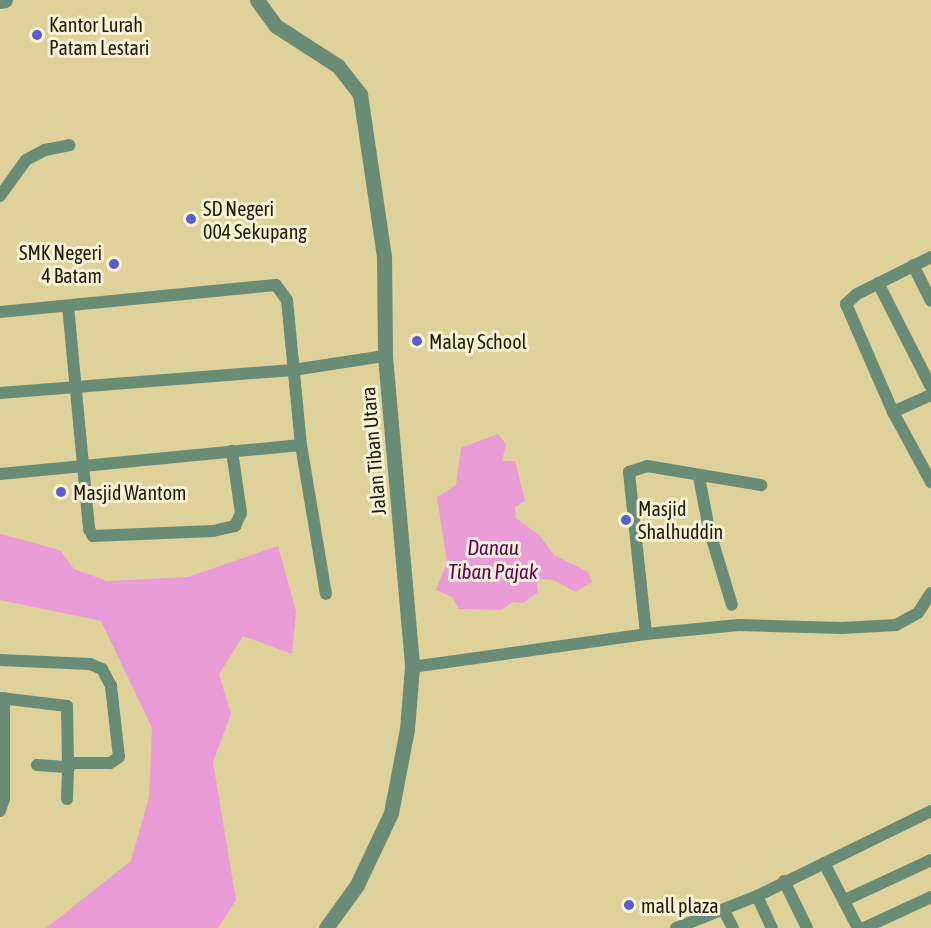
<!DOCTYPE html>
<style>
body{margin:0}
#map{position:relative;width:931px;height:928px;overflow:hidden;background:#dfd19a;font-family:"Asap Condensed",sans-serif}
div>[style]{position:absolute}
.water>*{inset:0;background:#ea9cd7}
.minor>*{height:12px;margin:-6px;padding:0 6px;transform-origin:6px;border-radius:6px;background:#688c75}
.tertiary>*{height:15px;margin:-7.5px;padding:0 7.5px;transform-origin:7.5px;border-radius:7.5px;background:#688c75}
.dots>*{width:16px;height:16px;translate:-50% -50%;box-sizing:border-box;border:3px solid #f9f2d6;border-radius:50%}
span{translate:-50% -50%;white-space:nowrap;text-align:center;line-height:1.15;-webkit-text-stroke:6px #f9f2d6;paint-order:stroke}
.poi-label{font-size:20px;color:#211c06}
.left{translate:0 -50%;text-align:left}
.right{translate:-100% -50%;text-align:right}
.street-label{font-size:20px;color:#211c06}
.water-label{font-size:21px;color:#620154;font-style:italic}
</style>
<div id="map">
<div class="water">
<div style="clip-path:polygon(498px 434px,506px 444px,502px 461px,515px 461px,525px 501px,515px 507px,516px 518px,540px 536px,554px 555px,588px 572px,592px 582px,575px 592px,554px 580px,542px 579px,537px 584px,538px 592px,523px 603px,512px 602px,502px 610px,459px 609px,452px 597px,436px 590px,447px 562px,437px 497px,456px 485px,461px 448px)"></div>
<div style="clip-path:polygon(0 534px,60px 550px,74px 569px,107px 581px,188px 577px,278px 546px,296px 611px,292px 654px,243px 636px,219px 674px,231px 714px,213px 762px,236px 900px,218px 928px,46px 928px,131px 861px,149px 797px,152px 728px,101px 621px,0 600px)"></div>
</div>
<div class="minor">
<div style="left:0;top:196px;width:44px;rotate:-54.2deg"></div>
<div style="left:26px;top:160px;width:21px;rotate:-28deg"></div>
<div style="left:45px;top:150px;width:25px;rotate:-11deg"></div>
<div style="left:931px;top:257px;width:83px;rotate:153.4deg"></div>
<div style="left:857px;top:294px;width:15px;rotate:138deg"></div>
<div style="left:846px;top:304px;width:118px;rotate:66.5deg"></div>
<div style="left:893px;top:412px;width:80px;rotate:61.5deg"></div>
<div style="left:913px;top:265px;width:40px;rotate:63.4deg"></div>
<div style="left:878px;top:283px;width:117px;rotate:63deg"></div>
<div style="left:68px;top:306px;width:224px;rotate:84.6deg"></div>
<div style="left:89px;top:529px;width:8px;rotate:60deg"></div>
<div style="left:93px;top:536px;width:120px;rotate:-2.4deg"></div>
<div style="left:213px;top:531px;width:23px;rotate:-13deg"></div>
<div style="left:235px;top:526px;width:14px;rotate:-65deg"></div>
<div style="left:241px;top:513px;width:63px;rotate:-98.3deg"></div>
<div style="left:0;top:312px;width:277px;rotate:-5.6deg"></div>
<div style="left:276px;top:285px;width:19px;rotate:54deg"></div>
<div style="left:287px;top:300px;width:146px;rotate:84.5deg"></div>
<div style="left:301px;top:445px;width:302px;rotate:174.5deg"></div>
<div style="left:0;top:393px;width:294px;rotate:-4.5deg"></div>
<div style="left:293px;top:370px;width:93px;rotate:-8.7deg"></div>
<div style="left:893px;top:412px;width:42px;rotate:-24.1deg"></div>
<div style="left:301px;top:445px;width:151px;rotate:80.5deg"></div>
<div style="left:699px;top:477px;width:53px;rotate:79.1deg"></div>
<div style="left:709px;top:529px;width:79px;rotate:73.2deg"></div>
<div style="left:646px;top:634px;width:163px;rotate:-96deg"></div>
<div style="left:629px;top:472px;width:19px;rotate:-18deg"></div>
<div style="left:647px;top:466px;width:116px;rotate:9.5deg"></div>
<div style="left:0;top:660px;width:90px;rotate:2.5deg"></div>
<div style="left:90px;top:664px;width:13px;rotate:23deg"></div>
<div style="left:102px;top:669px;width:19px;rotate:62deg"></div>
<div style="left:111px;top:686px;width:71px;rotate:83.6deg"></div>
<div style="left:119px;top:757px;width:11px;rotate:146deg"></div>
<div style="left:110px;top:763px;width:42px;rotate:180deg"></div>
<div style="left:68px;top:763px;width:57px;rotate:-91deg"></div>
<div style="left:67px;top:706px;width:67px;rotate:-173.2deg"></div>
<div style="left:412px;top:667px;width:236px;rotate:-8deg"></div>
<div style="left:646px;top:634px;width:93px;rotate:-5.5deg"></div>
<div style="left:739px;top:625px;width:103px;rotate:1.7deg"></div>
<div style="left:842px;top:628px;width:54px;rotate:-3.2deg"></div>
<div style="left:896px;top:625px;width:25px;rotate:-29deg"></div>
<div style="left:918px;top:613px;width:24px;rotate:-57deg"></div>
<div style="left:37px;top:765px;width:32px;rotate:4deg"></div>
<div style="left:67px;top:799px;width:36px;rotate:-88deg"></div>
<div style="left:0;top:811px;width:13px;rotate:-72deg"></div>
<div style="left:4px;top:799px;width:101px;rotate:-90deg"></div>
<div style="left:824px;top:863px;width:73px;rotate:62.4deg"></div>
<div style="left:784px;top:881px;width:52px;rotate:63.9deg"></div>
<div style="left:757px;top:896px;width:35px;rotate:65deg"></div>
<div style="left:845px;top:900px;width:95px;rotate:-24.9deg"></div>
<div style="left:724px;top:911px;width:19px;rotate:62deg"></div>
<div style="left:676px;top:928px;width:87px;rotate:-21.6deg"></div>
<div style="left:757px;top:896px;width:194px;rotate:-26deg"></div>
<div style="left:864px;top:928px;width:74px;rotate:-24.8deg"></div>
</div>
<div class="tertiary">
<div style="left:257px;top:0;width:32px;rotate:54deg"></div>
<div style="left:276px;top:26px;width:74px;rotate:32.8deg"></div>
<div style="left:338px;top:66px;width:36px;rotate:52deg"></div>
<div style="left:360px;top:94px;width:164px;rotate:81.6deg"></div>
<div style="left:384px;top:256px;width:100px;rotate:89.4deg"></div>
<div style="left:385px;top:356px;width:312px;rotate:85deg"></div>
<div style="left:412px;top:667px;width:62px;rotate:94.6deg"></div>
<div style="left:407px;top:729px;width:86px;rotate:100.8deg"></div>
<div style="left:391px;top:813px;width:80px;rotate:115.3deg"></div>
<div style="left:357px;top:885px;width:53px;rotate:125.8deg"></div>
<div style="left:0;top:1px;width:5px;rotate:-11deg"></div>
</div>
<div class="dots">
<div style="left:37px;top:35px;background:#585ed5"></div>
<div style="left:191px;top:219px;background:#585ed5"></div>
<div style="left:114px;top:264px;background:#585ed5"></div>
<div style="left:417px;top:341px;background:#585ed5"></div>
<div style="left:61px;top:492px;background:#585ed5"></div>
<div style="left:626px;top:520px;background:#585ed5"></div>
<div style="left:629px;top:905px;background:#585ed5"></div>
</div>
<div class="poi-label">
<span class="left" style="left:49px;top:36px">Kantor Lurah<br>Patam Lestari</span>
<span class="left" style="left:203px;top:220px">SD Negeri<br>004 Sekupang</span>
<span class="right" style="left:102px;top:264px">SMK Negeri<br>4 Batam</span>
<span class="left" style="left:429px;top:341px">Malay School</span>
<span class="left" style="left:73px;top:492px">Masjid Wantom</span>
<span class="left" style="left:638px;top:520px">Masjid<br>Shalhuddin</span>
<span class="left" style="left:641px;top:905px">mall plaza</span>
</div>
<div class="street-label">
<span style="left:373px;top:451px;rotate:-95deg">Jalan Tiban Utara</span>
</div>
<div class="water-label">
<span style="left:493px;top:559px">Danau<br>Tiban Pajak</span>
</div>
</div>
